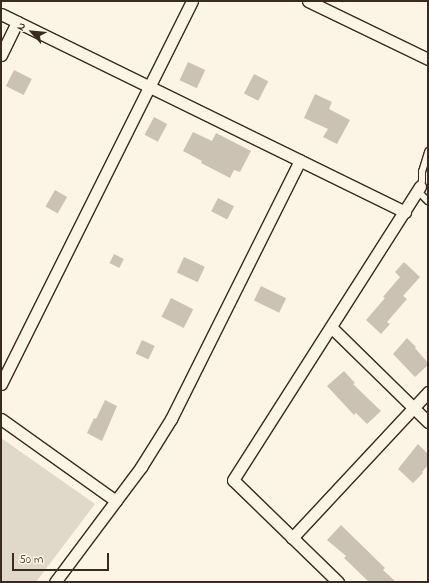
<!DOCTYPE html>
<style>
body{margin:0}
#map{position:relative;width:429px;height:583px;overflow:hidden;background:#fcf5e5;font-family:"Indie Flower",sans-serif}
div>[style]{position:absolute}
.green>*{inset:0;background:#e0d8c8}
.building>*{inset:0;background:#ccc2b3;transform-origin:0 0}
.roads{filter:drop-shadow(1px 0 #3b2a1e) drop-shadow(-1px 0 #3b2a1e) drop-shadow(0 1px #3b2a1e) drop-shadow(0 -1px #3b2a1e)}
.lane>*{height:5.5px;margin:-2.75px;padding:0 2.75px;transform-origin:2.75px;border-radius:2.75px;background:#fcf5e5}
.street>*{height:11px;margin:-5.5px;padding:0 5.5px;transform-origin:5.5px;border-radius:5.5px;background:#fcf5e5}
span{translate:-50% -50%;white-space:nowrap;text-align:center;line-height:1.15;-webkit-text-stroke:4px #fcf5e5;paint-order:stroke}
.frame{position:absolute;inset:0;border:2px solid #3b2a1e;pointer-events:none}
.north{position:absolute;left:12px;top:12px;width:40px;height:40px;-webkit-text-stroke:3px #fcf5e5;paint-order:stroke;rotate:297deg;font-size:11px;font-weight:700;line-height:16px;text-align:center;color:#3b2a1e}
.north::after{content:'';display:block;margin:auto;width:14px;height:18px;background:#3b2a1e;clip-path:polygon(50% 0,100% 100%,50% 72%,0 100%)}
.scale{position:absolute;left:12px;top:553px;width:97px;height:18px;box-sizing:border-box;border:2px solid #3b2a1e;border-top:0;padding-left:5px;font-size:12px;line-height:14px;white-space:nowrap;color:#3b2a1e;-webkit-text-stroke:3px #fcf5e5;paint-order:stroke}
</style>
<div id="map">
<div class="green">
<div style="clip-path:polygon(1px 438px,95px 504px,36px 582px,1px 582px)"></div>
</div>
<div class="building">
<div style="left:188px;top:62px;width:19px;height:20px;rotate:25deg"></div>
<div style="left:14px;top:70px;width:20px;height:18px;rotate:27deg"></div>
<div style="left:254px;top:74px;width:16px;height:22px;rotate:27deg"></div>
<div style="clip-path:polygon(315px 94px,332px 102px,329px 109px,350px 120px,337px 144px,323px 137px,328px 129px,304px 118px)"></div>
<div style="left:154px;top:117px;width:15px;height:20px;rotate:28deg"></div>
<div style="clip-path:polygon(193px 132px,212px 141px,216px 133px,251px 151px,240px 172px,234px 170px,230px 178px,201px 163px,202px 161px,183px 151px)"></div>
<div style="left:55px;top:190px;width:14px;height:19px;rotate:30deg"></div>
<div style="left:218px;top:198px;width:18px;height:15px;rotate:27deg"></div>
<div style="left:114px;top:254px;width:11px;height:10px;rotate:27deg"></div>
<div style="left:184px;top:257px;width:23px;height:17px;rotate:25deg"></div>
<div style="clip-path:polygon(404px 262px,420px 277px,403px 296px,407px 299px,387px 322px,390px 324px,381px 334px,366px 320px,385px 298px,383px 297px,400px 277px,395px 272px)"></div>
<div style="left:261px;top:286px;width:28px;height:16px;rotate:26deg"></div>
<div style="left:171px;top:298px;width:25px;height:21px;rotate:27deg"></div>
<div style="clip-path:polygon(407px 338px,416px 347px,415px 348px,428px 363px,428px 365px,415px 377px,393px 354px)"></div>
<div style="left:142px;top:340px;width:14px;height:15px;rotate:25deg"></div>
<div style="clip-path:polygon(344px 371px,355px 383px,353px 384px,381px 411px,367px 424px,356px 413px,354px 415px,327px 386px)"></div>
<div style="clip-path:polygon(105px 400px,117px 406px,102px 441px,87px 433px,94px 418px,96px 419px)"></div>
<div style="clip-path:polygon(418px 444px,428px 454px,428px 465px,422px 472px,423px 473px,413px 483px,398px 469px)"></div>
<div style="clip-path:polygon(341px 525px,385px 568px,383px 570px,396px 582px,369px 582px,344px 558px,346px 556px,327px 540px)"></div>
</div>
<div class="roads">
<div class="lane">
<div style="left:420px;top:187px;width:6px;rotate:-72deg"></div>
<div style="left:422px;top:181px;width:9px;rotate:-90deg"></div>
<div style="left:422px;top:172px;width:21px;rotate:-73deg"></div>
<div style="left:418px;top:191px;width:14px;rotate:45deg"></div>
</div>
<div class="street">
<div style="left:308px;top:1px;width:133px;rotate:25.8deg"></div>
<div style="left:1px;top:14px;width:450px;rotate:26.1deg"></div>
<div style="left:1px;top:55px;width:37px;rotate:-64deg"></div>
<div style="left:331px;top:327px;width:136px;rotate:44.4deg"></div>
<div style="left:1px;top:384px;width:428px;rotate:-63.5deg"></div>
<div style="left:1px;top:419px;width:141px;rotate:35.5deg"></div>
<div style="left:292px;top:538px;width:200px;rotate:-47deg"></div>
<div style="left:55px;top:582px;width:144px;rotate:-53.2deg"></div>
<div style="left:141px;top:467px;width:57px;rotate:-58deg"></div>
<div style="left:171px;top:419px;width:289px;rotate:-63.5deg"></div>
<div style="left:338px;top:582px;width:146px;rotate:-135.8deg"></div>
<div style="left:233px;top:480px;width:348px;rotate:-57.5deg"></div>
</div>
</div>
<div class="frame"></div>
<div class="north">N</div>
<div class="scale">50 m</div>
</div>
